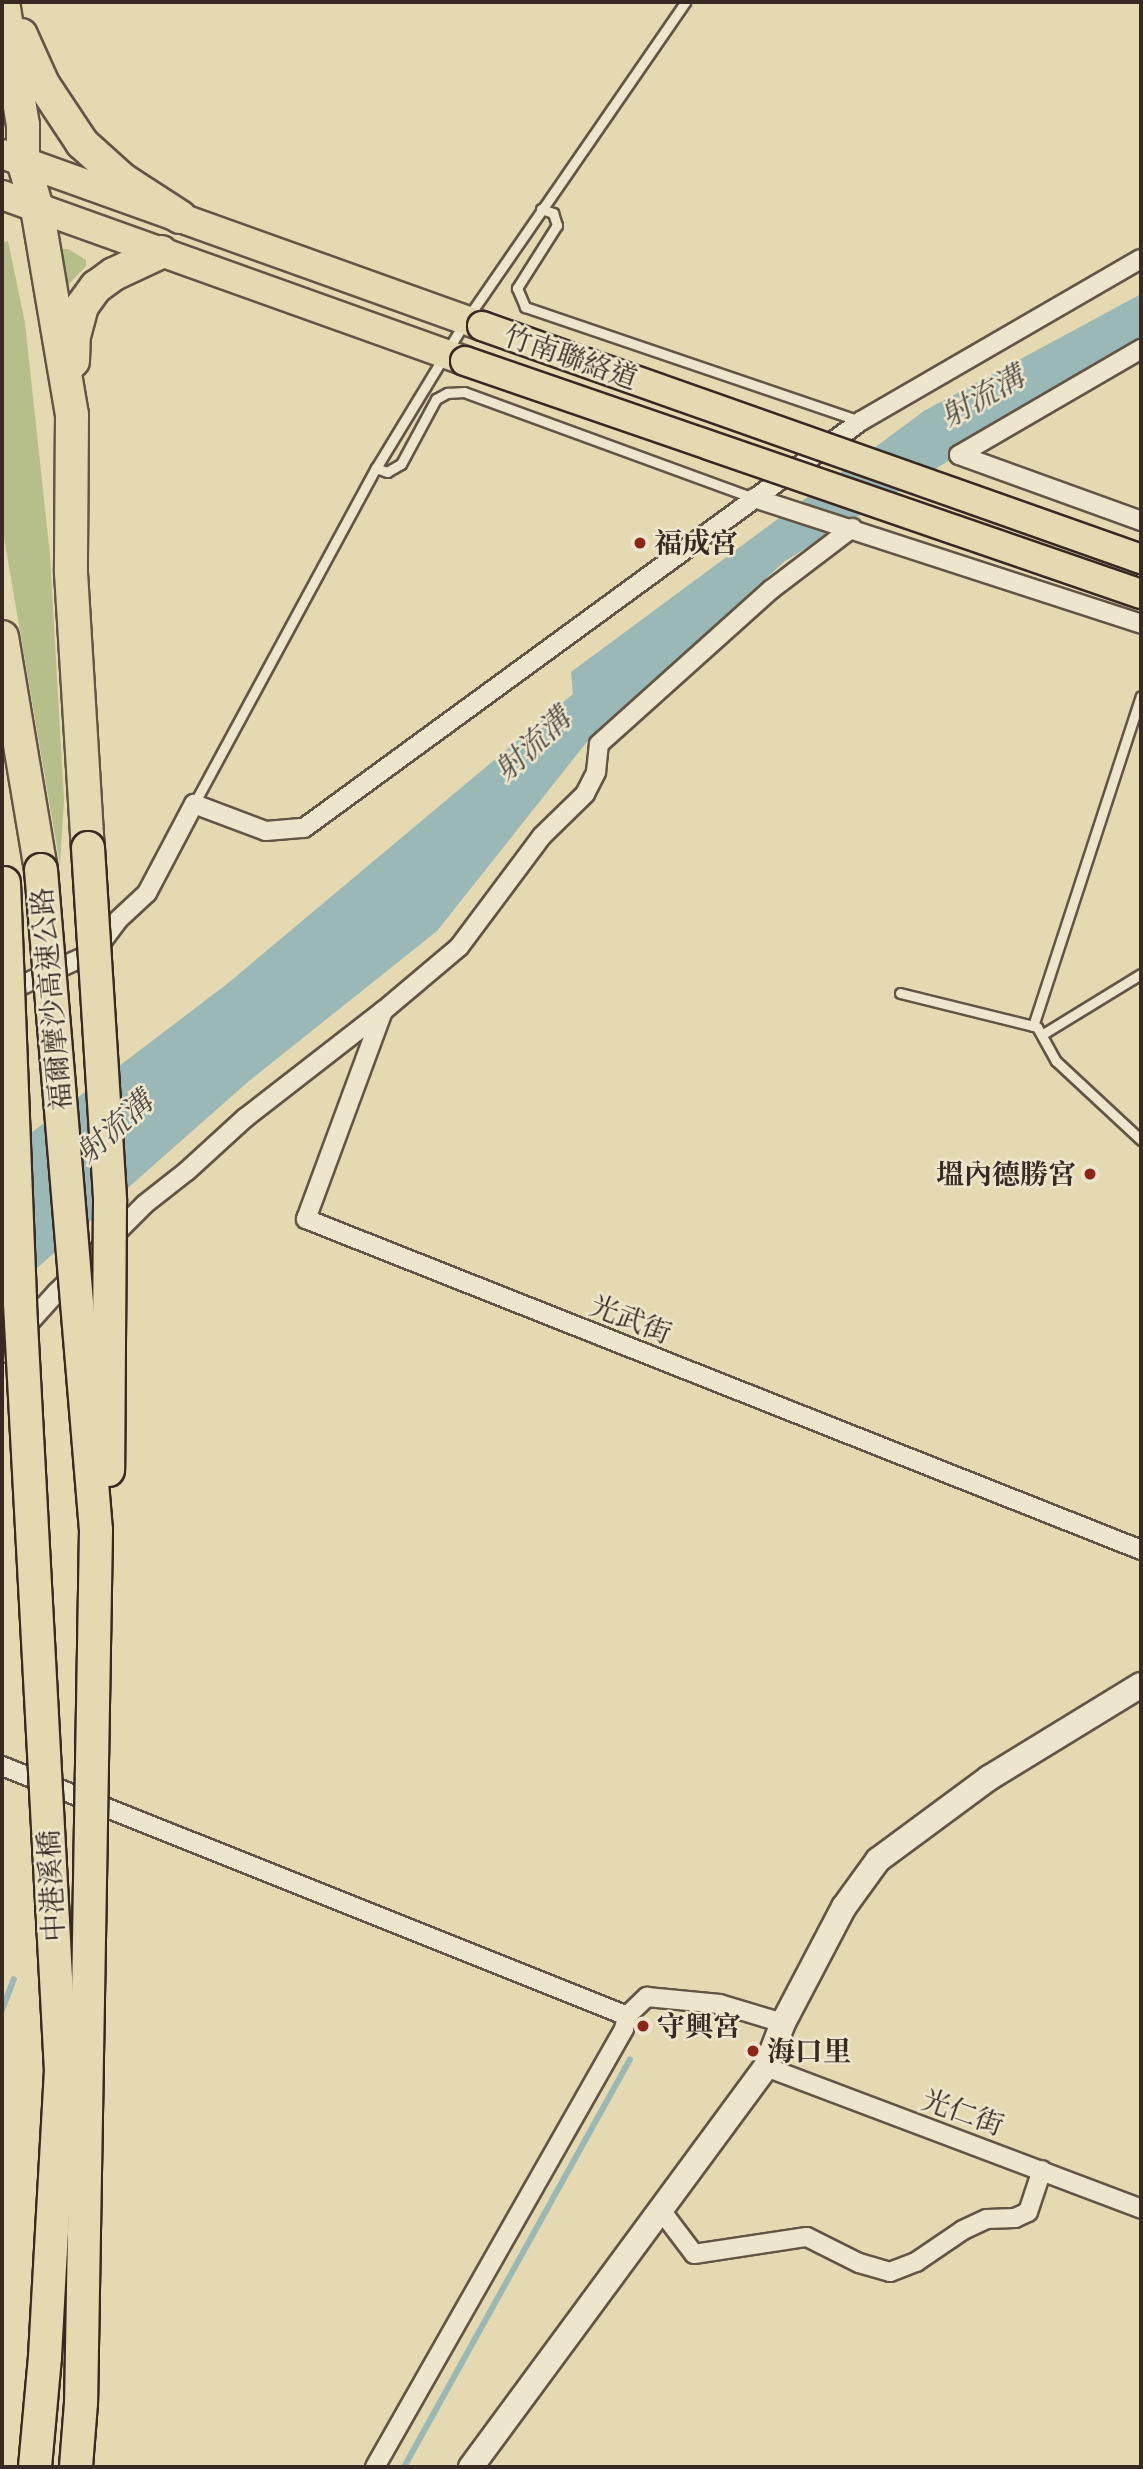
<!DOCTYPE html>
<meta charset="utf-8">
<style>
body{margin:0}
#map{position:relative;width:1143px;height:2469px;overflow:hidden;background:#e4d9b1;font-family:"Gentium Book Plus","Noto Serif TC",serif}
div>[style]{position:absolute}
.green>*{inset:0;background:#b6bf8a}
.water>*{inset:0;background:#99b8b6}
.stream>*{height:6px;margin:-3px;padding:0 3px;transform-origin:3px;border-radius:3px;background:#99b8b6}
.roads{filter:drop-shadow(2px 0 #635546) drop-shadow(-2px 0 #635546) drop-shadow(0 2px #635546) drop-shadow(0 -2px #635546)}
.lane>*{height:9px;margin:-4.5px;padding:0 4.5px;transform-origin:4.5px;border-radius:4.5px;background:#ede6cc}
.street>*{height:18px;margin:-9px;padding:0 9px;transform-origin:9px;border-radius:9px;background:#ede6cc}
.secondary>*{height:24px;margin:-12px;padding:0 12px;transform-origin:12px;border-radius:12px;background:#ede6cc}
.primary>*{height:28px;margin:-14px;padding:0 14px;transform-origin:14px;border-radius:14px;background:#e4d9b1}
.highway>*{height:32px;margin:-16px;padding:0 16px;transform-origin:16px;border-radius:16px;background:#e4d9b1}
.bridges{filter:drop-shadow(2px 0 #382922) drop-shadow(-2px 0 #382922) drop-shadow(0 2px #382922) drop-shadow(0 -2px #382922)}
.primary-bridge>*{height:28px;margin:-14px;padding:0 14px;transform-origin:14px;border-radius:14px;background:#e4d9b1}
.highway-bridge>*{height:32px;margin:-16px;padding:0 16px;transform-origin:16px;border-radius:16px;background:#e4d9b1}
.dots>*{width:19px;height:19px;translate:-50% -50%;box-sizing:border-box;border:4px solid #ede6cc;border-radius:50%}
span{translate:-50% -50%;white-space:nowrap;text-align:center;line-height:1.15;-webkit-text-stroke:5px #ede6cc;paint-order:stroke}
.street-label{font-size:28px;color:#382922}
.poi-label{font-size:28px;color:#382922;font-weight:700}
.left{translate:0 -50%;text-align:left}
.right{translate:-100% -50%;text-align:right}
.water-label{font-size:30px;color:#504d47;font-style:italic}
.frame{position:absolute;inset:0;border:4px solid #382922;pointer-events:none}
</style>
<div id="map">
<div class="green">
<div style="clip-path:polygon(8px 241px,25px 323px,50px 555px,64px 800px,60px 865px,2px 526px,2px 243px)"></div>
<div style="clip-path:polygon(51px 249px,68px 249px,86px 260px,86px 266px,66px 287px)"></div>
</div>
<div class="water">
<div style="clip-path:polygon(1141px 294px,1141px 343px,785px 561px,590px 738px,437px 931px,249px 1081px,2px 1299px,2px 1155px,227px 984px,573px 694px,571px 672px,924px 411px)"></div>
</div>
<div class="stream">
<div style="left:2px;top:2010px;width:33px;rotate:-69deg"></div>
<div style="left:404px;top:2467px;width:466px;rotate:-61deg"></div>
</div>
<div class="roads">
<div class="lane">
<div style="left:541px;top:209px;width:13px;rotate:18deg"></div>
<div style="left:553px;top:213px;width:13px;rotate:72deg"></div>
<div style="left:557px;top:225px;width:75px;rotate:122.4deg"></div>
<div style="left:517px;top:288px;width:21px;rotate:67deg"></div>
<div style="left:525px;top:307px;width:354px;rotate:18.8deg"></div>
<div style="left:376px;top:468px;width:12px;rotate:20deg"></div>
<div style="left:387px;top:472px;width:16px;rotate:-30deg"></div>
<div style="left:401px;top:464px;width:74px;rotate:-61.7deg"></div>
<div style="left:436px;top:399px;width:13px;rotate:-29deg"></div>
<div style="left:447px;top:393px;width:17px;rotate:-3deg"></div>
<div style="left:464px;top:392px;width:309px;rotate:20.1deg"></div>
<div style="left:194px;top:804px;width:382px;rotate:-61.6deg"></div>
<div style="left:376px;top:468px;width:173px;rotate:-58.7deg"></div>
<div style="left:466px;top:320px;width:386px;rotate:-55.4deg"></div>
<div style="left:900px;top:993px;width:141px;rotate:13.9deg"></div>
<div style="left:1037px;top:1027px;width:39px;rotate:61deg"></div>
<div style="left:1056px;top:1061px;width:116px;rotate:42.9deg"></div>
<div style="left:1033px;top:1026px;width:347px;rotate:-71.9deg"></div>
<div style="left:1043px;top:1034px;width:115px;rotate:-31.5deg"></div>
</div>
<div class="street">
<div style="left:959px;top:455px;width:211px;rotate:-30.2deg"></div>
<div style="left:959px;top:455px;width:194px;rotate:19.9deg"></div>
<div style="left:754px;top:498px;width:407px;rotate:18deg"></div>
<div style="left:2px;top:994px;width:101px;rotate:-24.5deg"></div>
<div style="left:94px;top:952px;width:40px;rotate:-53deg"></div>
<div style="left:118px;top:920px;width:40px;rotate:-43deg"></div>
<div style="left:147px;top:893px;width:101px;rotate:-62.2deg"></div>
<div style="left:194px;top:804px;width:77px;rotate:20.6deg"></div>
<div style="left:266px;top:831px;width:38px;rotate:-5deg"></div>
<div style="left:304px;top:828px;width:690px;rotate:-36.16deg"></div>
<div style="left:861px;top:421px;width:323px;rotate:-30.1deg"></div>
<div style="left:383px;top:1011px;width:222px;rotate:110.3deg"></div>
<div style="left:306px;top:1219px;width:898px;rotate:21.62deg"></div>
<div style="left:2px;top:1353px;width:82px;rotate:-48deg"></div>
<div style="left:57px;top:1292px;width:124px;rotate:-45deg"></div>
<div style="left:145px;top:1204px;width:53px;rotate:-38.2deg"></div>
<div style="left:187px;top:1171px;width:79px;rotate:-42.4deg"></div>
<div style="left:245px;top:1118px;width:175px;rotate:-37.8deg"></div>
<div style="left:383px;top:1011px;width:99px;rotate:-40.1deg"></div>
<div style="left:459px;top:947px;width:139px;rotate:-53.2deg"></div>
<div style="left:542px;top:836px;width:60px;rotate:-44.3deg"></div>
<div style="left:585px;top:794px;width:25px;rotate:-63deg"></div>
<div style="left:596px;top:772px;width:28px;rotate:-84deg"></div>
<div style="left:599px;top:744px;width:232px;rotate:-41.9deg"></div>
<div style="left:772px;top:589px;width:101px;rotate:-37.3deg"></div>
<div style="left:2px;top:1766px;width:673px;rotate:21.8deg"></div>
<div style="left:766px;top:2067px;width:401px;rotate:20.7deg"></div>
<div style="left:660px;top:2209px;width:56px;rotate:52.9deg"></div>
<div style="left:694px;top:2254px;width:114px;rotate:-8.6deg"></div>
<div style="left:807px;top:2237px;width:58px;rotate:26.6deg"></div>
<div style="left:859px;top:2263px;width:32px;rotate:16deg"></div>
<div style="left:890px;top:2272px;width:28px;rotate:-21deg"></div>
<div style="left:916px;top:2262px;width:57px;rotate:-34.2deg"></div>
<div style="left:963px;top:2230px;width:26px;rotate:-25deg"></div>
<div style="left:987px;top:2219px;width:28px;rotate:-2deg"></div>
<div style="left:1015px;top:2218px;width:14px;rotate:-25deg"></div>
<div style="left:1028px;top:2212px;width:44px;rotate:-71.6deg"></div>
<div style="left:375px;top:2467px;width:504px;rotate:-60.38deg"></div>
<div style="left:624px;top:2029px;width:13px;rotate:-77deg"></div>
<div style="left:627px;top:2016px;width:28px;rotate:-44deg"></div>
<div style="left:647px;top:1997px;width:73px;rotate:5.5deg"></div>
<div style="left:720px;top:2004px;width:66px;rotate:16.8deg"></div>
</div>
<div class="secondary">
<div style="left:471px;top:2467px;width:497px;rotate:-53.6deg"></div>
<div style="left:766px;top:2067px;width:47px;rotate:-68.9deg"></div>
<div style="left:783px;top:2023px;width:131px;rotate:-62.3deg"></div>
<div style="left:844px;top:1907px;width:58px;rotate:-54.1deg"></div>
<div style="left:878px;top:1860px;width:138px;rotate:-36.5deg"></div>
<div style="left:989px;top:1778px;width:178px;rotate:-31.5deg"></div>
</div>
<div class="primary">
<div style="left:2px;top:154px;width:510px;rotate:19.71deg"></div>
<div style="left:2px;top:195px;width:492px;rotate:19.7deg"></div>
</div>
<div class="highway">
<div style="left:3px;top:2px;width:125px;rotate:80.8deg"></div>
<div style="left:23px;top:125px;width:36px;rotate:90deg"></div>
<div style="left:23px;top:161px;width:49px;rotate:73.4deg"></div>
<div style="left:37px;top:208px;width:210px;rotate:80.4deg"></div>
<div style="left:72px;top:415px;width:158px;rotate:90.4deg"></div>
<div style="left:71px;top:573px;width:276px;rotate:86.5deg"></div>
<div style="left:21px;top:35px;width:54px;rotate:65.8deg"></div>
<div style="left:43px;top:84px;width:71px;rotate:56.5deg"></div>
<div style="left:82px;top:143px;width:55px;rotate:42.1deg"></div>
<div style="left:123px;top:180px;width:68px;rotate:33deg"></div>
<div style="left:73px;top:361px;width:25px;rotate:-88deg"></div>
<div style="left:74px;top:336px;width:31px;rotate:-75deg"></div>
<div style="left:82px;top:306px;width:24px;rotate:-54deg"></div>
<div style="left:96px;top:287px;width:22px;rotate:-36deg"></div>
<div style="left:114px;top:274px;width:52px;rotate:-25.1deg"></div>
<div style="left:2px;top:637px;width:236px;rotate:80.5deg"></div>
</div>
</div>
<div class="bridges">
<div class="primary-bridge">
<div style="left:482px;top:326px;width:699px;rotate:19.47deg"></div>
<div style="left:465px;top:361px;width:715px;rotate:19.02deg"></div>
</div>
<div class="highway-bridge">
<div style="left:88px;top:848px;width:354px;rotate:86.4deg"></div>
<div style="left:110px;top:1201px;width:269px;rotate:90.4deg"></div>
<div style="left:41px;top:870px;width:662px;rotate:85.24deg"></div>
<div style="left:96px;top:1530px;width:873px;rotate:90.98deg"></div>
<div style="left:81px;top:2403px;width:64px;rotate:94.5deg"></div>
<div style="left:4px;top:883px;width:421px;rotate:87.8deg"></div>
<div style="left:20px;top:1304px;width:767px;rotate:86.94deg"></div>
<div style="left:61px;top:2070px;width:287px;rotate:93.2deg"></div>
<div style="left:45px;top:2357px;width:110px;rotate:95.2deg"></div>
</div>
</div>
<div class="dots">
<div style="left:640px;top:543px;background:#8f2418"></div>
<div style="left:1090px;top:1174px;background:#8f2418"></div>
<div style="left:643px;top:2026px;background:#8f2418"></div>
<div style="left:753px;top:2051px;background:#8f2418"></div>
</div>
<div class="street-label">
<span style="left:571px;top:357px;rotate:19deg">竹南聯絡道</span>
<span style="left:51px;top:999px;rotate:-95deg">福爾摩沙高速公路</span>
<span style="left:631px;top:1319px;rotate:22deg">光武街</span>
<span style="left:51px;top:1886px;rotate:-93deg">中港溪橋</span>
<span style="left:963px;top:2112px;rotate:20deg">光仁街</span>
</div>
<div class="poi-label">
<span class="left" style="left:654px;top:543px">福成宮</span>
<span class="right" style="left:1076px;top:1174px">塭內德勝宮</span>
<span class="left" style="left:657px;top:2026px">守興宮</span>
<span class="left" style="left:767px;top:2051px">海口里</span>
</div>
<div class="water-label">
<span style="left:982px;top:396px;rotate:-30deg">射流溝</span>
<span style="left:532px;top:744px;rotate:-43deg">射流溝</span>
<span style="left:114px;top:1127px;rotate:-42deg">射流溝</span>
</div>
<div class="frame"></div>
</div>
